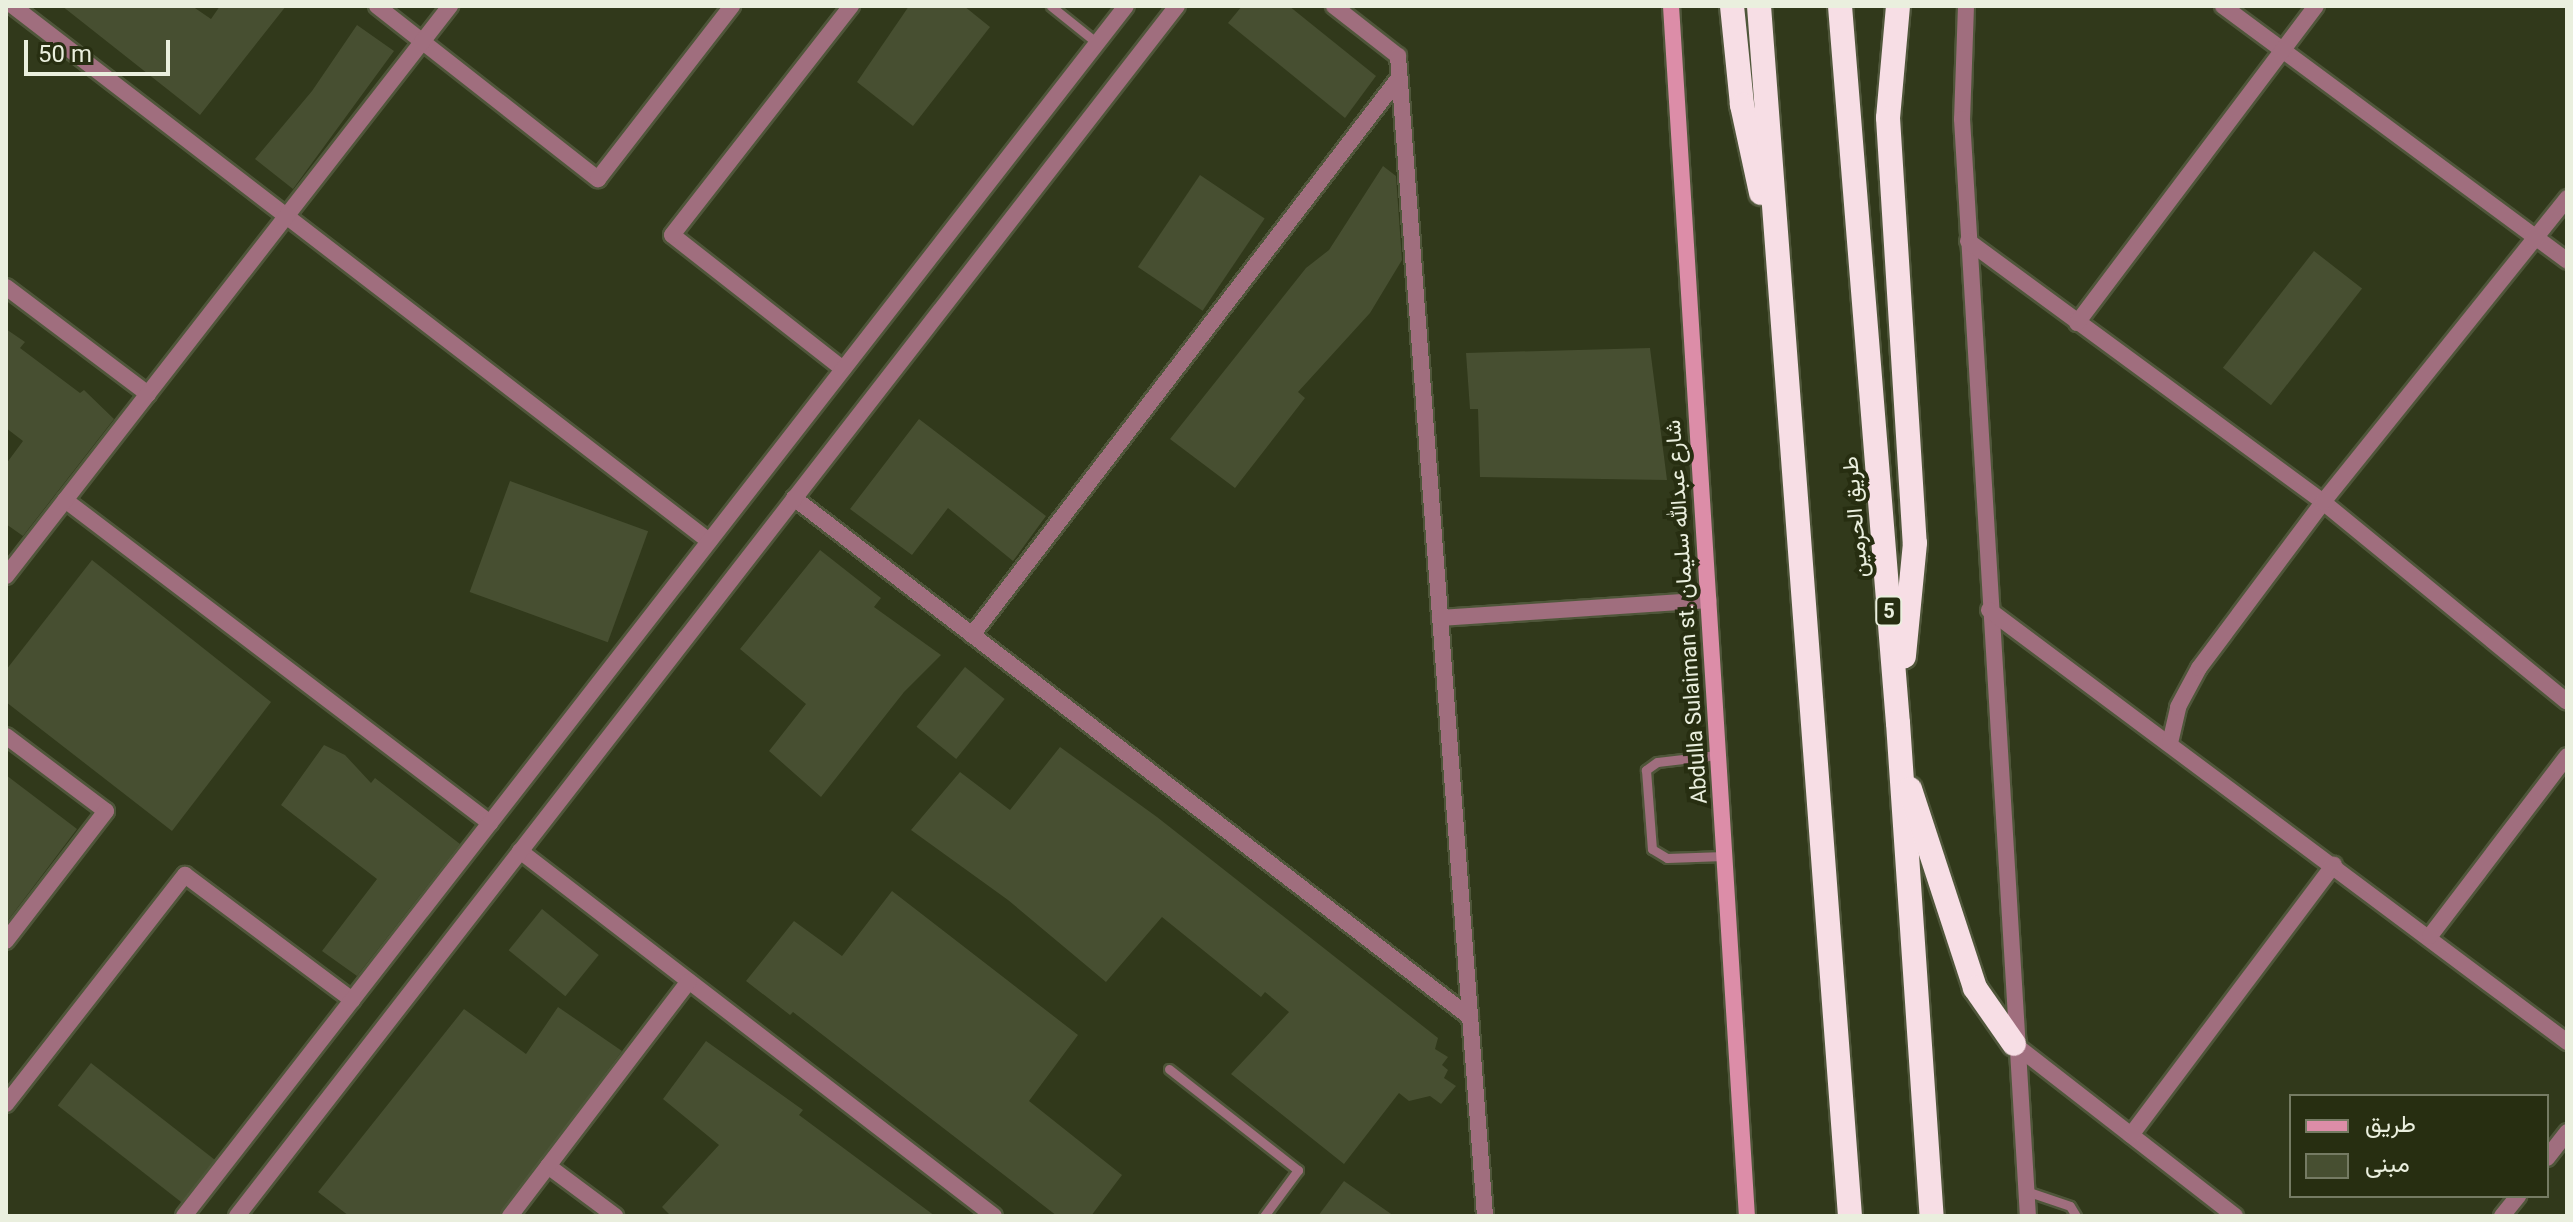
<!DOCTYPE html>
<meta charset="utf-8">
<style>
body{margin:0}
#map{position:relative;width:2573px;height:1222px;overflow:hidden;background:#31391b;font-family:Roboto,Vazirmatn,sans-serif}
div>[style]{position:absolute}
.building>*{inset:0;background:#474f31;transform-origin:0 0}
.roads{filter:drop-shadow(2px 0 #4f563a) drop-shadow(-2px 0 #4f563a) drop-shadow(0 2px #4f563a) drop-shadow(0 -2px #4f563a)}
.service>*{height:9px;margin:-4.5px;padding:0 4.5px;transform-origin:4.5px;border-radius:4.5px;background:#a06e7e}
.minor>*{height:16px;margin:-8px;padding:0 8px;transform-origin:8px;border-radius:8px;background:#a06e7e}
.secondary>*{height:16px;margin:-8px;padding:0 8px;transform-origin:8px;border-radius:8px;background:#dc8da8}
.motorway>*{height:24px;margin:-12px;padding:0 12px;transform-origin:12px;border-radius:12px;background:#f7dee5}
span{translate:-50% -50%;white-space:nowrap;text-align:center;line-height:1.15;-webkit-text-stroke:8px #272e11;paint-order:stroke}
.shield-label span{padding:2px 6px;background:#272e11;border:2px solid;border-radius:6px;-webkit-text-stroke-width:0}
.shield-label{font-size:20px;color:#eaefde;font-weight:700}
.street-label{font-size:22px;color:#eaefde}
.frame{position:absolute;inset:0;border:8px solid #eaefde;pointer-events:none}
.legend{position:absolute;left:2289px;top:1094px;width:260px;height:104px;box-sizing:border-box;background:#272e11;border:2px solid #757b63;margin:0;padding:10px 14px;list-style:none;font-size:24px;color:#eaefde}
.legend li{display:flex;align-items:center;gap:16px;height:40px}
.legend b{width:40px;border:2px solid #757b63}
.scale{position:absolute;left:24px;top:40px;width:146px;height:36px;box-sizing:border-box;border:4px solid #eaefde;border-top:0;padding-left:10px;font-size:24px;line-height:28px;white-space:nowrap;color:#eaefde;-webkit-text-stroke:6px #272e11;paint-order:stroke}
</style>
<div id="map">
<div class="building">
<div style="clip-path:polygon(62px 6px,192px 6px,211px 19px,220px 6px,286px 6px,200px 115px)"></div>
<div style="clip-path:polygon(909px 6px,964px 6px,990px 27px,913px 126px,857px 82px)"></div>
<div style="clip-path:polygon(1242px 6px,1289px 6px,1376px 76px,1345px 118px,1228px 23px)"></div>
<div style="clip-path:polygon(357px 25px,394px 51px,293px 189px,255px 159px,312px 91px)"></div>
<div style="clip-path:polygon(1383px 166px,1396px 176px,1402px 260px,1370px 313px,1298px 392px,1305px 398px,1235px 488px,1170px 439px,1306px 268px,1329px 250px)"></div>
<div style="left:1200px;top:175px;width:78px;height:111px;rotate:34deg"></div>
<div style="left:2314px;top:251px;width:61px;height:148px;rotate:38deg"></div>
<div style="clip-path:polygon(6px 329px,25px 342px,20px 348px,80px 393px,84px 390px,114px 419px,23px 536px,6px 524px,6px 464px,23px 441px,6px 428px)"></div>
<div style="clip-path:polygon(1650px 348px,1667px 480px,1480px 477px,1478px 409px,1470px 409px,1466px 353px)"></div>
<div style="clip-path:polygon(919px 419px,1046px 516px,1013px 561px,948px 508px,912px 555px,850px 509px)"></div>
<div style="left:510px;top:481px;width:147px;height:118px;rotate:20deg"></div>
<div style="clip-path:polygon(820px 550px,881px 598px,874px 607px,941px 655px,904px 692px,821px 797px,769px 751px,806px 704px,740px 649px)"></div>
<div style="clip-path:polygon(92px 560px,271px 702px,172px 831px,6px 702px,6px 670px)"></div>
<div style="left:965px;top:667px;width:51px;height:77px;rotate:39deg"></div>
<div style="clip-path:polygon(324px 745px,345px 755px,371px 783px,375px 778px,460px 844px,357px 976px,322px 951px,377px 879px,281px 805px)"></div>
<div style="clip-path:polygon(1060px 747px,1157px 817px,1438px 1038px,1435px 1049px,1448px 1057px,1442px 1065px,1448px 1070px,1444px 1078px,1456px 1086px,1441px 1104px,1430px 1096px,1409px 1101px,1399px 1093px,1344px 1164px,1231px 1074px,1289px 1012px,1265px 992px,1261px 997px,1162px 917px,1106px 982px,1008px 900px,911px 830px,960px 772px,1010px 810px)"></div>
<div style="clip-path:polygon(6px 775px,77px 829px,6px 923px)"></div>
<div style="clip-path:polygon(892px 891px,1078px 1035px,1029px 1101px,1122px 1175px,1091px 1216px,1057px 1216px,793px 1012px,790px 1015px,746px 981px,794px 921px,842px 956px)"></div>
<div style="left:542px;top:909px;width:73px;height:53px;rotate:39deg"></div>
<div style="clip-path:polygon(558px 1007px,622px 1051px,499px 1216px,349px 1216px,318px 1192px,464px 1009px,526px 1054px)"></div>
<div style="clip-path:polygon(706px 1041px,803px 1110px,799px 1115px,935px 1216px,671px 1216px,662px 1207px,719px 1145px,663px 1099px)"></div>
<div style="left:91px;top:1063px;width:157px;height:54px;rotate:38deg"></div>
<div style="clip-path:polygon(1344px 1181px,1394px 1216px,1318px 1216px)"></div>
</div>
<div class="roads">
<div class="service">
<div style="left:1051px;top:6px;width:59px;rotate:38.8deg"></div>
<div style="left:1717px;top:755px;width:60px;rotate:173.3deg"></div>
<div style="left:1657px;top:762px;width:14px;rotate:144deg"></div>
<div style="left:1646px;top:770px;width:79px;rotate:85.7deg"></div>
<div style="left:1652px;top:849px;width:17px;rotate:31deg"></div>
<div style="left:1667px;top:858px;width:57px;rotate:-2deg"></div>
<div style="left:1169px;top:1069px;width:164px;rotate:38.1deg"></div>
<div style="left:1298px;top:1170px;width:57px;rotate:126.5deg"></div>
<div style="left:2026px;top:1191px;width:46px;rotate:18.8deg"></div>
<div style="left:2070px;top:1206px;width:12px;rotate:59deg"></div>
</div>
<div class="minor">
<div style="left:13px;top:6px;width:878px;rotate:37.55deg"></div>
<div style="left:377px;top:6px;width:281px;rotate:38.1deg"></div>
<div style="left:598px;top:179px;width:219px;rotate:-52.2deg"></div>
<div style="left:1334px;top:6px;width:81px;rotate:38deg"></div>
<div style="left:1398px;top:56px;width:1163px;rotate:85.71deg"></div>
<div style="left:1966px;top:6px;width:113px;rotate:92deg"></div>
<div style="left:1962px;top:119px;width:1099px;rotate:86.56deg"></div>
<div style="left:2223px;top:6px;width:428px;rotate:36.5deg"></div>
<div style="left:1968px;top:241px;width:441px;rotate:36.3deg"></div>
<div style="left:2323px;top:502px;width:315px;rotate:39.3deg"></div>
<div style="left:6px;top:287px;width:178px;rotate:37deg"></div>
<div style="left:2077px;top:323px;width:397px;rotate:-53deg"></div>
<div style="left:843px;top:369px;width:217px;rotate:-141.9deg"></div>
<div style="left:672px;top:235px;width:291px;rotate:-52deg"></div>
<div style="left:794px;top:498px;width:852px;rotate:37.52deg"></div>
<div style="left:65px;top:500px;width:534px;rotate:37.23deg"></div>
<div style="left:6px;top:576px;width:723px;rotate:-52.08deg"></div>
<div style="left:1989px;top:610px;width:722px;rotate:36.77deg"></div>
<div style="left:1440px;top:618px;width:269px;rotate:-3.8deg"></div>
<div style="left:972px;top:635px;width:702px;rotate:-52.53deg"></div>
<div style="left:6px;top:736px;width:125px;rotate:36.9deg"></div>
<div style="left:106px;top:811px;width:164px;rotate:127.6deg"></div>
<div style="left:2170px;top:743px;width:37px;rotate:-77deg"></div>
<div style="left:2178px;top:707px;width:44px;rotate:-61.7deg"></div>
<div style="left:2199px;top:668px;width:207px;rotate:-53.2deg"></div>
<div style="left:2323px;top:502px;width:390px;rotate:-51.2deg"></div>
<div style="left:520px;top:851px;width:598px;rotate:37.6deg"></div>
<div style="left:2430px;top:936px;width:226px;rotate:-52.7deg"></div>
<div style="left:2014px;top:1044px;width:280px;rotate:37.9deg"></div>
<div style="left:6px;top:1104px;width:291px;rotate:-52deg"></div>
<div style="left:185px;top:875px;width:209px;rotate:36.8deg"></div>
<div style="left:2131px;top:1135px;width:338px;rotate:-53.1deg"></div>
<div style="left:2547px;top:1158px;width:33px;rotate:-52deg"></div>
<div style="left:548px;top:1166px;width:84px;rotate:36.7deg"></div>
<div style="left:184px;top:1216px;width:1533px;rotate:-52.1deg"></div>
<div style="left:237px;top:1216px;width:1532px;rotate:-52.16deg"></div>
<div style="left:510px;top:1216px;width:295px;rotate:-52.7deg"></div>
<div style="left:2502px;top:1216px;width:26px;rotate:-51deg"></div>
</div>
<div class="secondary">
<div style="left:1671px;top:6px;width:1212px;rotate:86.41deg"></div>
</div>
<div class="motorway">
<div style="left:1732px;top:6px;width:100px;rotate:84.2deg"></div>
<div style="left:1742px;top:105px;width:90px;rotate:77.8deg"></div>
<div style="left:1759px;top:6px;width:1213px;rotate:85.7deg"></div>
<div style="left:1840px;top:6px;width:719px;rotate:85.38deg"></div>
<div style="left:1898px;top:723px;width:494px;rotate:86.1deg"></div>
<div style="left:1898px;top:6px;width:112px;rotate:95.1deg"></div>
<div style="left:1888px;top:118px;width:426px;rotate:86.4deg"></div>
<div style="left:1915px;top:543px;width:114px;rotate:95.6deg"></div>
<div style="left:1910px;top:789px;width:209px;rotate:71.9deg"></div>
<div style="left:1975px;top:988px;width:68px;rotate:55.1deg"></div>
</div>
</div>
<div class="shield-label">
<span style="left:1889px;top:611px">5</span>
</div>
<div class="street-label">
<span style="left:1855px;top:517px;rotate:-95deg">طريق الحرمين</span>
<span style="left:1686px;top:612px;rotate:-94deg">Abdulla Sulaiman st. شارع عبدالله سليمان</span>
</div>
<div class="frame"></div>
<ul class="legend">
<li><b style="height:10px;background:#dc8da8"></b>طريق</li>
<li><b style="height:22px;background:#474f31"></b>مبنى</li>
</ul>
<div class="scale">50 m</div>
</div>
